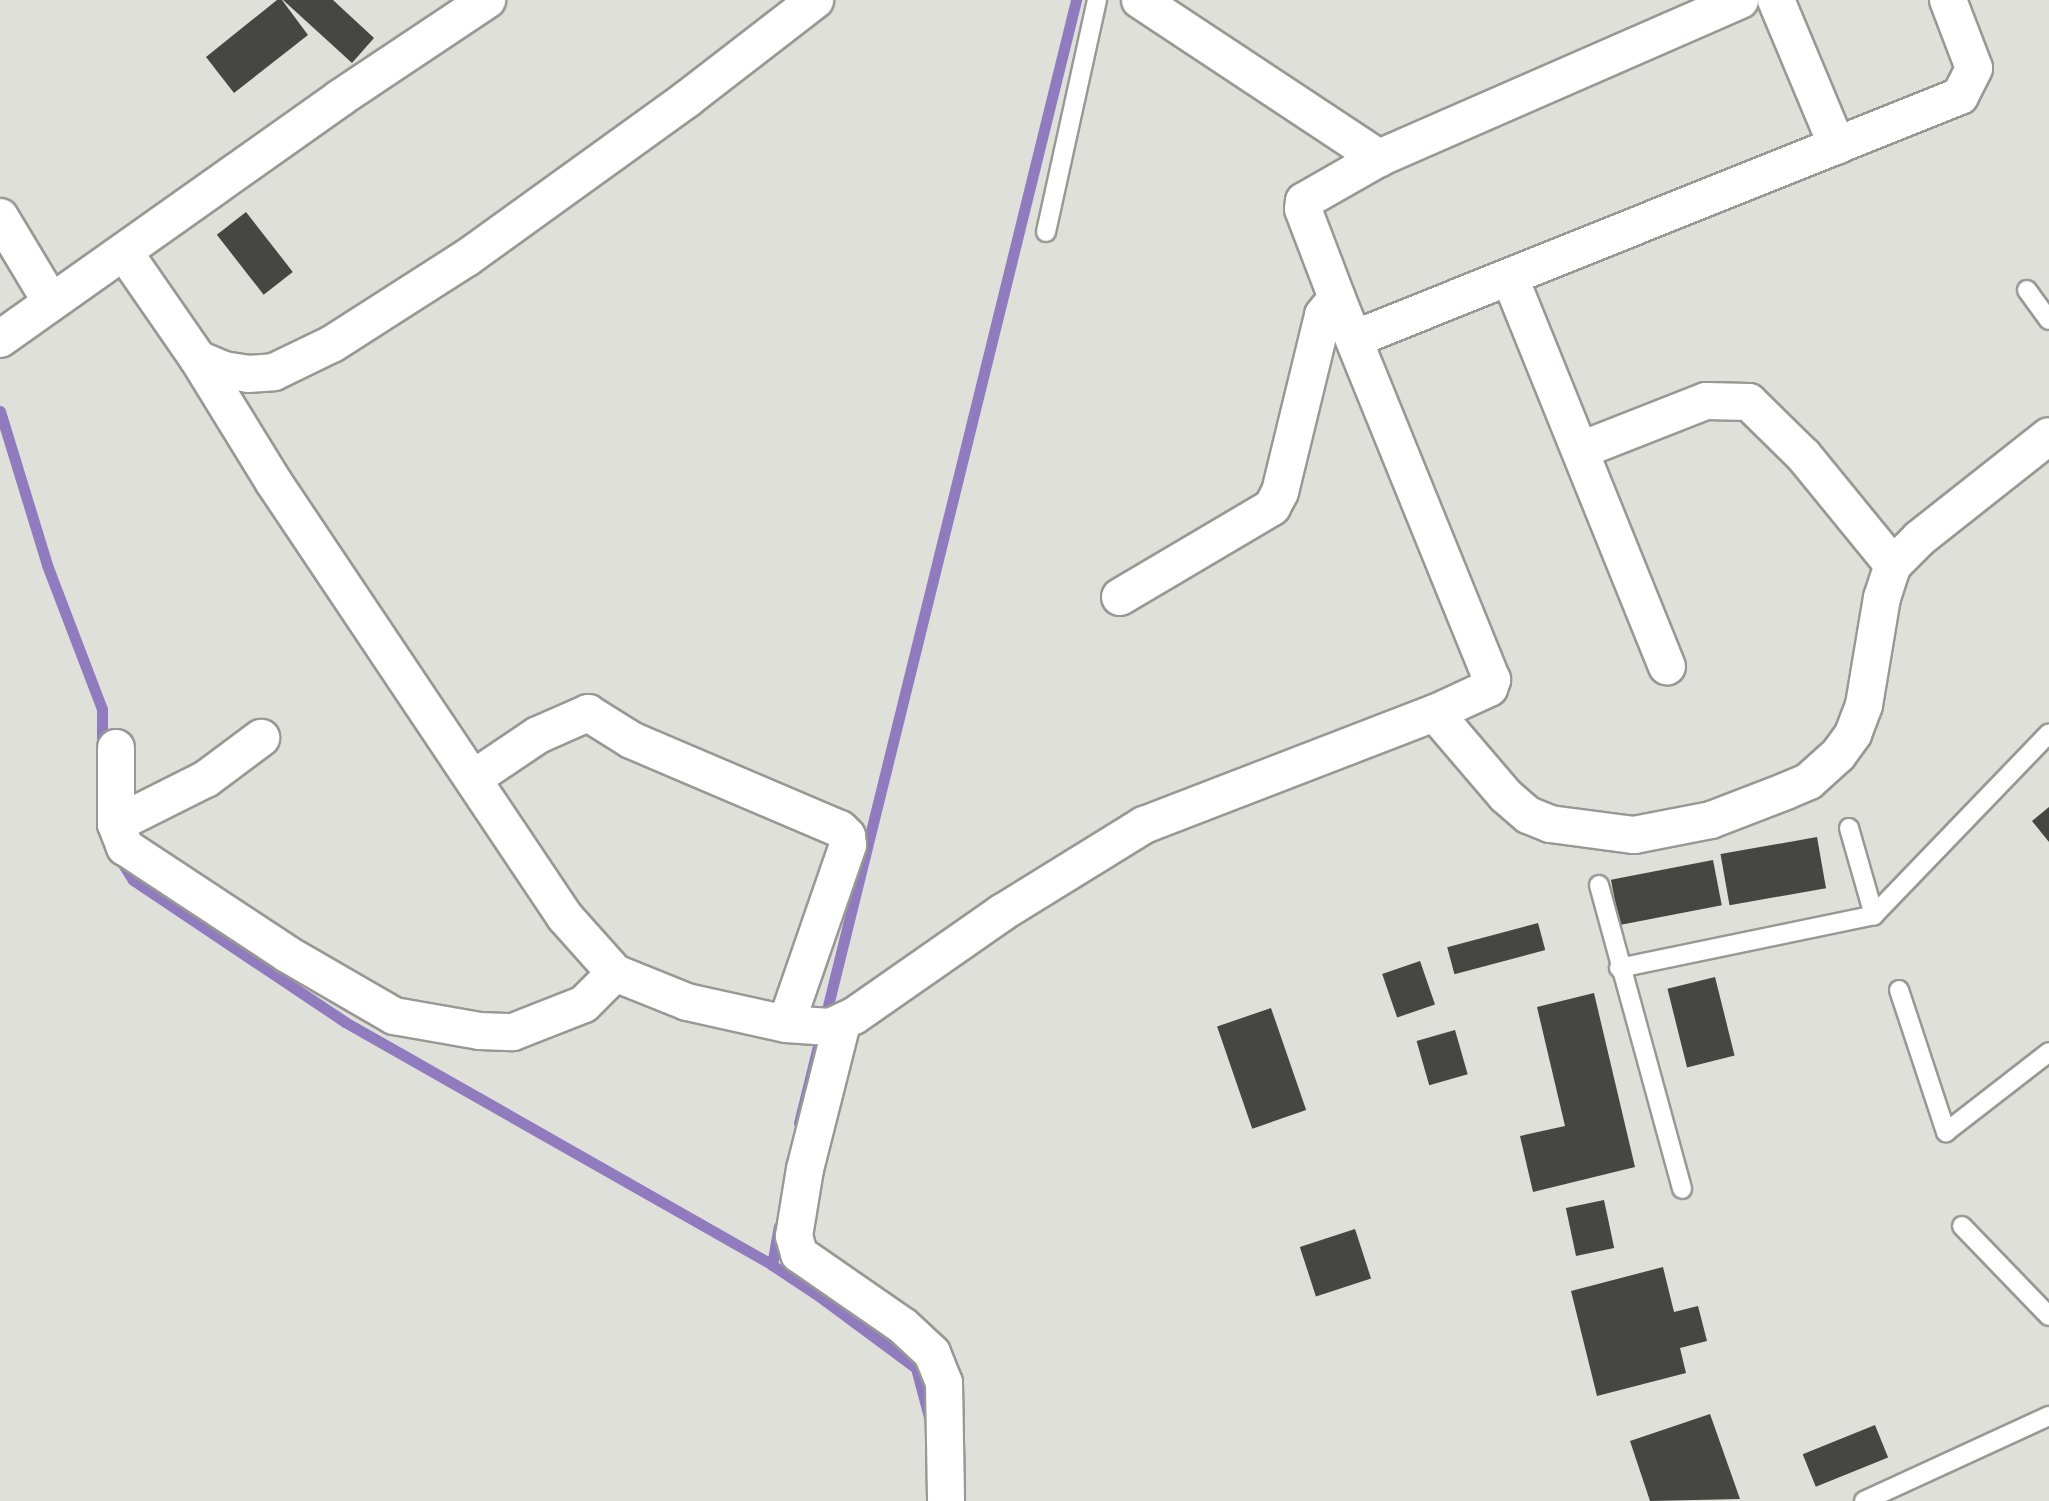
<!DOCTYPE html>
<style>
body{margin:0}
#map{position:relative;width:2049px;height:1501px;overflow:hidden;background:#e0e0db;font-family:"Crimson Pro",serif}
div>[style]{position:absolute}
.stream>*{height:11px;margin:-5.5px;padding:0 5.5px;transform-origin:5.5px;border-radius:5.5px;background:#917bbf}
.building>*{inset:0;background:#464642;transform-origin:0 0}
.roads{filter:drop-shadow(2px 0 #999894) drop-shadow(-2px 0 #999894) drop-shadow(0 2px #999894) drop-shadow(0 -2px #999894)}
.lane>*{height:18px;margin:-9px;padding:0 9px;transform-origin:9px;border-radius:9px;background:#fff}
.street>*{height:36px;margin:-18px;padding:0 18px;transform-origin:18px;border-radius:18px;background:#fff}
span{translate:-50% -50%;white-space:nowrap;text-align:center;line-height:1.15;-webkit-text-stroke:8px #edede8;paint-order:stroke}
</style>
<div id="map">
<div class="stream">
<div style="left:0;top:411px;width:161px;rotate:73deg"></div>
<div style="left:47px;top:565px;width:154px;rotate:69.1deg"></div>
<div style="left:102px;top:709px;width:43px;rotate:90deg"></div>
<div style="left:118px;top:856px;width:28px;rotate:58deg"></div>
<div style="left:133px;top:880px;width:255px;rotate:33.8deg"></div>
<div style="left:345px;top:1022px;width:491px;rotate:29.6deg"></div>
<div style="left:772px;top:1265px;width:56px;rotate:33.4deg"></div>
<div style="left:819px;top:1296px;width:121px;rotate:36.6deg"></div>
<div style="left:916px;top:1368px;width:55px;rotate:75.2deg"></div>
<div style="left:799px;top:1123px;width:1157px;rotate:-76.14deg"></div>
<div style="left:772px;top:1265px;width:39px;rotate:-80deg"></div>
</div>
<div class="building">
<div style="clip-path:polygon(277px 0,282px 0,308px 35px,234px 93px,206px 57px)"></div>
<div style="clip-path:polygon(283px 0,333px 0,374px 38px,352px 63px)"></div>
<div style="left:246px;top:212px;width:76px;height:37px;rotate:52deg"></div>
<div style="clip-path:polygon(2049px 807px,2049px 842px,2032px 821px)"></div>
<div style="left:1817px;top:837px;width:52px;height:98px;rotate:80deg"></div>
<div style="left:1713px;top:860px;width:46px;height:104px;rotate:79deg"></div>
<div style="left:1538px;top:923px;width:28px;height:94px;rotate:75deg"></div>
<div style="left:1420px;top:961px;width:46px;height:40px;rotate:71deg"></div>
<div style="left:1715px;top:977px;width:81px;height:49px;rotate:76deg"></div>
<div style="clip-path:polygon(1594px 993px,1635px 1167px,1533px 1192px,1520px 1136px,1565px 1126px,1537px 1007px)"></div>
<div style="left:1271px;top:1008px;width:108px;height:57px;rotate:71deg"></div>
<div style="left:1455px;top:1030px;width:46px;height:40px;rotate:74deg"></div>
<div style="left:1604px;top:1200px;width:49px;height:39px;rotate:78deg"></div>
<div style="left:1355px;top:1229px;width:52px;height:58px;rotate:72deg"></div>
<div style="clip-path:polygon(1663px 1267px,1674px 1312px,1698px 1306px,1707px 1341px,1680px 1348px,1686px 1373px,1597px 1396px,1571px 1291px)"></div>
<div style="clip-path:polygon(1710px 1414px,1740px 1499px,1650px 1501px,1630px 1441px)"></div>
<div style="left:1875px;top:1425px;width:35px;height:78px;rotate:68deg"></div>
</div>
<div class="roads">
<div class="lane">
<div style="left:1046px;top:232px;width:238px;rotate:-77.6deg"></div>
<div style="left:2027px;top:290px;width:37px;rotate:54deg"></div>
<div style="left:1849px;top:828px;width:91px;rotate:74deg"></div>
<div style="left:1874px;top:915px;width:252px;rotate:-46.1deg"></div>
<div style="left:1599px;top:885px;width:315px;rotate:74.7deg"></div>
<div style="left:1619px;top:968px;width:260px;rotate:-11.7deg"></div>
<div style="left:1899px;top:990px;width:150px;rotate:71.7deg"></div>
<div style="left:1946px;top:1132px;width:130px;rotate:-37.8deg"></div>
<div style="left:1962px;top:1226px;width:125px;rotate:46deg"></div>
<div style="left:1864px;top:1501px;width:204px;rotate:-24.7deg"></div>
</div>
<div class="street">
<div style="left:1140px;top:0;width:287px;rotate:33.5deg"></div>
<div style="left:1776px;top:0;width:158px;rotate:67.3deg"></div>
<div style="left:0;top:217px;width:99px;rotate:59deg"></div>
<div style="left:124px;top:252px;width:130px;rotate:55.3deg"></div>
<div style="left:198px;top:359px;width:28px;rotate:23deg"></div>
<div style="left:224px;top:370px;width:24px;rotate:9deg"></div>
<div style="left:248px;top:374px;width:26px;rotate:-4deg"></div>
<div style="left:274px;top:372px;width:64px;rotate:-25.8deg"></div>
<div style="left:332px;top:344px;width:161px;rotate:-32.6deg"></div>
<div style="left:468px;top:257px;width:270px;rotate:-35.8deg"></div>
<div style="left:687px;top:99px;width:162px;rotate:-37.7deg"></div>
<div style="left:1510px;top:278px;width:419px;rotate:68deg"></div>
<div style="left:0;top:339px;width:417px;rotate:-35.3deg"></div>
<div style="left:340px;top:98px;width:177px;rotate:-33.7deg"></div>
<div style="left:1354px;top:339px;width:653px;rotate:-21.85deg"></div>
<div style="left:1960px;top:96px;width:31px;rotate:-63deg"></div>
<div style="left:1974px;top:68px;width:73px;rotate:-110.9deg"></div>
<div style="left:198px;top:359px;width:143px;rotate:58.4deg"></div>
<div style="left:273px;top:481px;width:525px;rotate:56.19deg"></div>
<div style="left:565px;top:917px;width:75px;rotate:48.2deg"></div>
<div style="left:615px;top:973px;width:78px;rotate:21.9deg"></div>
<div style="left:687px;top:1002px;width:101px;rotate:12.5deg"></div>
<div style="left:786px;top:1024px;width:44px;rotate:3.9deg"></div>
<div style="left:830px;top:1027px;width:26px;rotate:-25deg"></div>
<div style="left:854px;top:1016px;width:182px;rotate:-34.9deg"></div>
<div style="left:1003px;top:912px;width:166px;rotate:-31.7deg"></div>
<div style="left:1144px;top:825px;width:312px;rotate:-21.1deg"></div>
<div style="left:1435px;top:713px;width:60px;rotate:-24.8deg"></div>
<div style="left:1489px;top:688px;width:9px;rotate:-69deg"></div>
<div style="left:1492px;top:680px;width:412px;rotate:-112.1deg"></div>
<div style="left:1337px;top:298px;width:95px;rotate:-110.9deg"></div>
<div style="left:1303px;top:209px;width:8px;rotate:-83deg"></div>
<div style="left:1304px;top:201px;width:86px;rotate:-29.8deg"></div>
<div style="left:1379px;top:158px;width:394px;rotate:-23.6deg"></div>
<div style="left:1581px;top:450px;width:134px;rotate:-21.4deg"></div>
<div style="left:1706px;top:401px;width:43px;rotate:1.3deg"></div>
<div style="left:1749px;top:402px;width:77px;rotate:44.5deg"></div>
<div style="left:1804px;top:456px;width:141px;rotate:50.8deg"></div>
<div style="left:1120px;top:597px;width:177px;rotate:-30.6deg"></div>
<div style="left:1272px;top:507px;width:17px;rotate:-62deg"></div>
<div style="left:1280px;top:492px;width:182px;rotate:-76.3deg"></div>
<div style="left:1323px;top:315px;width:22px;rotate:-51deg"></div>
<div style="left:1435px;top:713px;width:109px;rotate:49.5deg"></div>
<div style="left:1506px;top:796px;width:29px;rotate:41deg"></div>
<div style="left:1528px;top:815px;width:24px;rotate:22deg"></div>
<div style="left:1550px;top:824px;width:85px;rotate:7.5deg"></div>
<div style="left:1634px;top:835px;width:78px;rotate:-11deg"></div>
<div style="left:1711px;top:820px;width:80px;rotate:-21.1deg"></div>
<div style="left:1786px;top:791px;width:25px;rotate:-23deg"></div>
<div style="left:1809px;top:781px;width:39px;rotate:-42deg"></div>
<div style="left:1838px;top:755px;width:26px;rotate:-54deg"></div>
<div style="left:1853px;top:734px;width:31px;rotate:-69deg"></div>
<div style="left:1864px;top:705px;width:109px;rotate:-80.5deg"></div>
<div style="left:1882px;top:598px;width:35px;rotate:-72deg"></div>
<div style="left:1893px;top:565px;width:38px;rotate:-45deg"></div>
<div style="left:1920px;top:538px;width:164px;rotate:-38.3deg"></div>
<div style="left:116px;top:748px;width:76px;rotate:90deg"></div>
<div style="left:116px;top:824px;width:25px;rotate:69deg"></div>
<div style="left:125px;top:847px;width:194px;rotate:33.4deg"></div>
<div style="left:287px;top:954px;width:124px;rotate:30.1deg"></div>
<div style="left:394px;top:1016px;width:87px;rotate:9.9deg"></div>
<div style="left:480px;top:1031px;width:33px;rotate:2deg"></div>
<div style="left:513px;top:1032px;width:76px;rotate:-21.5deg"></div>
<div style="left:584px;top:1004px;width:44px;rotate:-45deg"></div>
<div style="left:474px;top:778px;width:77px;rotate:-33.9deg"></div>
<div style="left:538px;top:735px;width:55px;rotate:-23.7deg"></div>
<div style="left:588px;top:713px;width:51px;rotate:32.1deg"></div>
<div style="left:631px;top:740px;width:227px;rotate:23.1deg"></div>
<div style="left:840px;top:829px;width:10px;rotate:45deg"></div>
<div style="left:847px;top:836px;width:9px;rotate:84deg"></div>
<div style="left:848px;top:845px;width:189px;rotate:109.1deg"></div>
<div style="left:116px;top:824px;width:101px;rotate:-26.6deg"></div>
<div style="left:206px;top:779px;width:69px;rotate:-36.7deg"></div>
<div style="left:842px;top:1023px;width:151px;rotate:104.2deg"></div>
<div style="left:805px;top:1169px;width:68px;rotate:99.3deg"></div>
<div style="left:794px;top:1236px;width:19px;rotate:74deg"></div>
<div style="left:799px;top:1254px;width:126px;rotate:34.7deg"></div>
<div style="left:903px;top:1326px;width:40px;rotate:43deg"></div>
<div style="left:932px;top:1353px;width:32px;rotate:68deg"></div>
<div style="left:944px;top:1383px;width:118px;rotate:89deg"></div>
</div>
</div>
</div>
